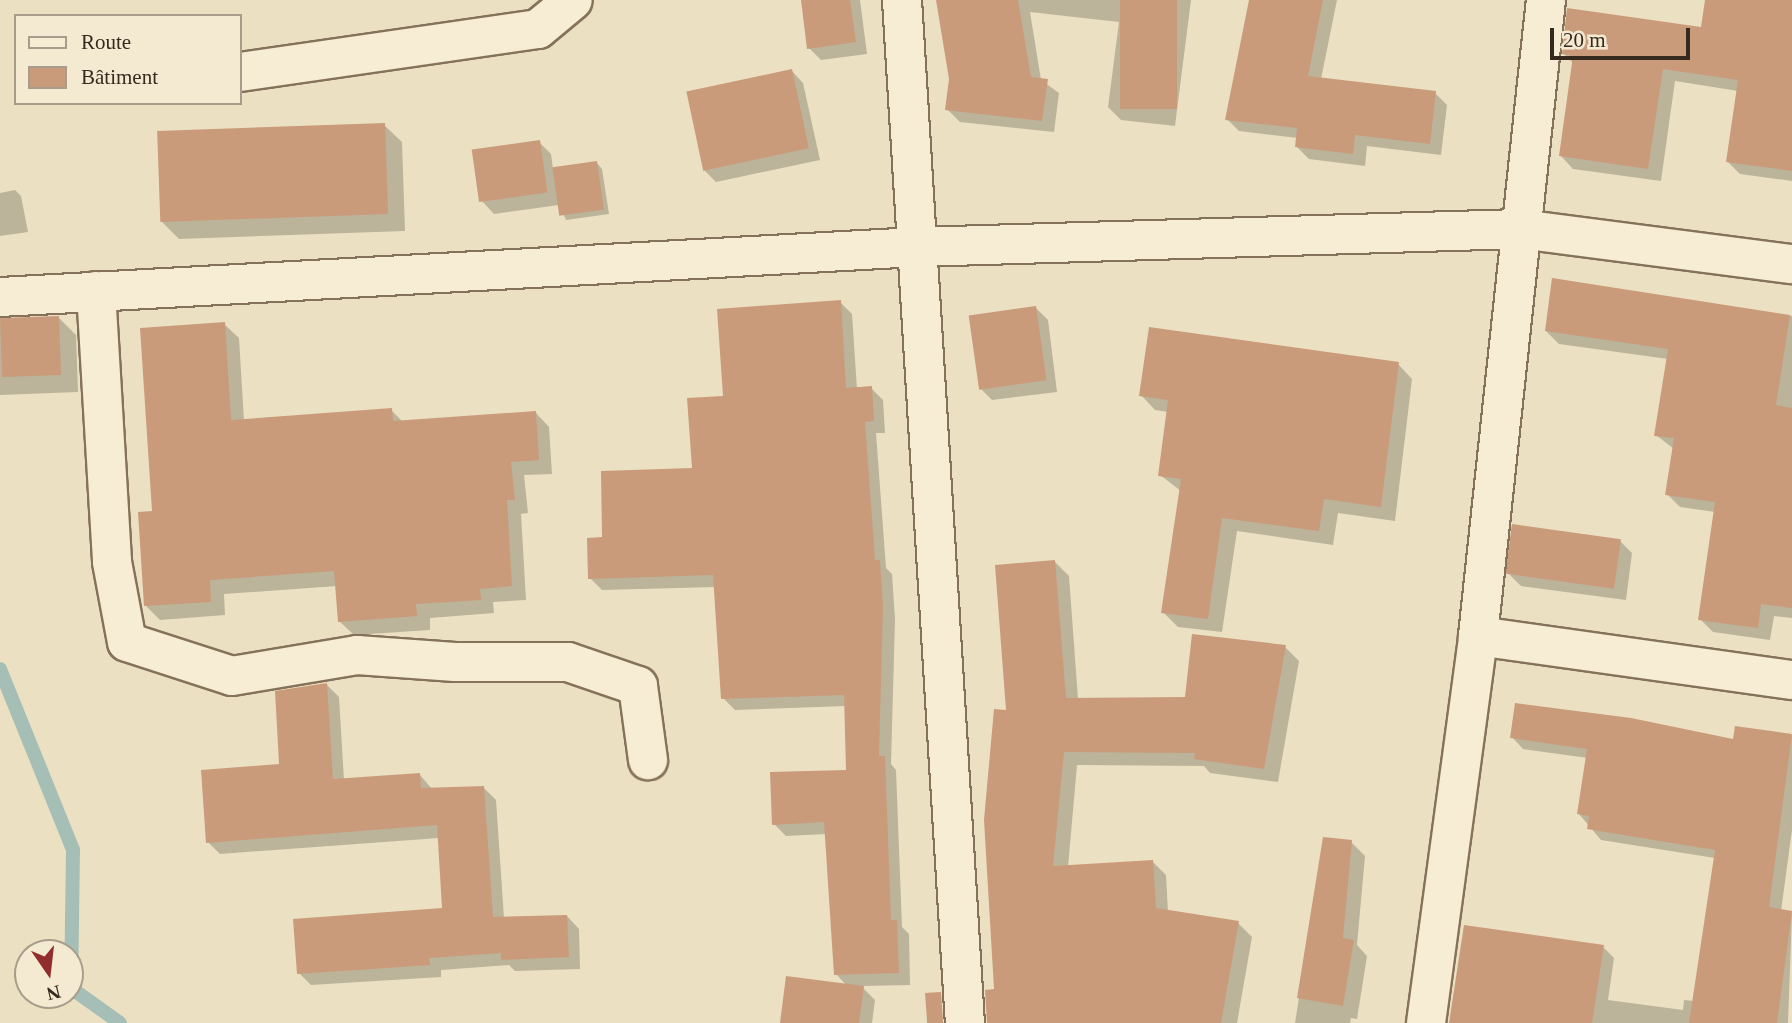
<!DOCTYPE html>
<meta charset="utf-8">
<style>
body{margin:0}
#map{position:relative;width:1792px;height:1023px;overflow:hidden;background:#ece0c2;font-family:Georgia,serif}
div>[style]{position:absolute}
.shadow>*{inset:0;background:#0003}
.stream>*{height:14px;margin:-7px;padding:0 7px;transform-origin:7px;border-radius:7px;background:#a5bfb7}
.building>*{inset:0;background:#c99b7a;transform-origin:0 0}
.roads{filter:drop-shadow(2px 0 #85725a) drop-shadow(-2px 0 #85725a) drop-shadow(0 2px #85725a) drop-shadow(0 -2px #85725a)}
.minor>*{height:38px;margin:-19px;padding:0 19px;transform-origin:19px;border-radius:19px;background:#f7edd5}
span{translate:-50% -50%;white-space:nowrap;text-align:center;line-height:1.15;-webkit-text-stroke:5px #f4ead2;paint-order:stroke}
.legend{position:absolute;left:14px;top:14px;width:228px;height:91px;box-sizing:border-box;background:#f4ead2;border:2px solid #a89d8a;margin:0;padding:9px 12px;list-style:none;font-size:21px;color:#362a1e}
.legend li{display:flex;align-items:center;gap:14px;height:35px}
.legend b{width:35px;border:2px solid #a89d8a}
.north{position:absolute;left:14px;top:939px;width:70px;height:70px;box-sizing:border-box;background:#f4ead2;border:2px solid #a89d8a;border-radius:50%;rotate:166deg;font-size:19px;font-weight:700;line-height:28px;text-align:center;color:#362a1e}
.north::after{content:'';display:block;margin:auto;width:24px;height:32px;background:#922d2d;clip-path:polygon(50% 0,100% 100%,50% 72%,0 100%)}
.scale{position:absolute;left:1550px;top:28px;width:140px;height:32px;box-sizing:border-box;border:4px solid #362a1e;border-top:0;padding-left:9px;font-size:21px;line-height:24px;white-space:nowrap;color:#362a1e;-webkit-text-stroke:5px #f4ead2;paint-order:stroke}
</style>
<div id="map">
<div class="shadow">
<div style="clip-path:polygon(803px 0,860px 0,867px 54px,821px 60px,809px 48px)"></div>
<div style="clip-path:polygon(938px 0,1191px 0,1175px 126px,1121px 120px,1108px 107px,1119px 22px,1030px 12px,1041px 80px,1059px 93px,1054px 132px,960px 122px,947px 109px,951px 79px)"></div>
<div style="clip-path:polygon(1250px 0,1337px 0,1321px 79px,1435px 93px,1447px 105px,1441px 155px,1367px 146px,1365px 166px,1309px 159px,1297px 147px,1298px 138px,1239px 131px,1227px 119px)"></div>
<div style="clip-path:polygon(1706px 0,1792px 0,1792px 181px,1740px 174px,1727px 161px,1738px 91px,1675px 81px,1661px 181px,1573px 169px,1561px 156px,1574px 64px,1564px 54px,1703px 29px)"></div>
<div style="clip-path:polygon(791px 70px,803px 83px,820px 160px,716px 182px,704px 170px)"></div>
<div style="clip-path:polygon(384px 125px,402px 142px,405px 231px,179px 239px,161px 221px)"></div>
<div style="clip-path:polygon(539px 142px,551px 154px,553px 169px,597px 163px,602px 169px,609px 214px,566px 220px,559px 205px,494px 214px,482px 201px)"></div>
<div style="clip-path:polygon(15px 190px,21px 196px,28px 232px,0 236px,0 193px)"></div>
<div style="clip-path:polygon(1554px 280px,1792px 316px,1792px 618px,1774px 616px,1770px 640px,1713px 632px,1700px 619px,1715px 512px,1680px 507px,1667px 494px,1674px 449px,1656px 435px,1668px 359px,1559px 344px,1546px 331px)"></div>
<div style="clip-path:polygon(840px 302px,852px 314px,857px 389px,871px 388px,883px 400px,885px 433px,876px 433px,886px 568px,892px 574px,895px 619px,891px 764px,896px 770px,902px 927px,909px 934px,910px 985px,861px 986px,875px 1000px,872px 1023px,782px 1023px,847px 986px,836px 974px,827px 834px,786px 836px,774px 824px,848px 771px,846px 706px,735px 710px,723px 698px,716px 587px,602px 590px,590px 578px,603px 539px,694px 469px,724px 398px)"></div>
<div style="clip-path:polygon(1036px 308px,1048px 320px,1057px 392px,992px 400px,980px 388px)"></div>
<div style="clip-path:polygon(58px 317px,76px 335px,78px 392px,0 395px,0 319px)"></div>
<div style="clip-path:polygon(224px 324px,239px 338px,244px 421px,391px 410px,403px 422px,535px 412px,549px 427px,552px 474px,524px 475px,528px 513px,521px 514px,526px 600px,493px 602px,494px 613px,430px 618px,430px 630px,354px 635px,339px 621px,337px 586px,224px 594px,225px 615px,160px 620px,146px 606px,154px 513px)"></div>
<div style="clip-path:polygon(1398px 364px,1412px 379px,1395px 521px,1338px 513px,1333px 545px,1237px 531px,1222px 632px,1178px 627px,1163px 612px,1181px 491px,1160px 475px,1169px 412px,1155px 410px,1141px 395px)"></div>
<div style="clip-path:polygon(1620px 541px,1632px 553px,1626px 600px,1521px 586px,1508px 573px)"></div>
<div style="clip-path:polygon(1055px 562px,1069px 576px,1078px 699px,1186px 699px,1285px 647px,1299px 661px,1278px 782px,1210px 773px,1204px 766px,1077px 765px,1068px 867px,1152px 861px,1166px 875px,1168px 912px,1238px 923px,1252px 937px,1237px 1023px,996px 1023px,1007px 712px)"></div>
<div style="clip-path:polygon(327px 685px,339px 697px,344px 780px,420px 775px,432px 789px,484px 788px,496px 800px,504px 918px,567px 916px,579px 929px,580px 969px,515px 971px,509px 965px,441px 970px,441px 977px,311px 985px,299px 973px,444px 910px,439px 838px,220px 854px,208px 842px,281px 766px)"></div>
<div style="clip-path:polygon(1736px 728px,1792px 736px,1792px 830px,1781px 911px,1792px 913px,1788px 1023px,1451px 1023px,1603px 947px,1614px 958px,1608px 1000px,1683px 1010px,1684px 1000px,1694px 1001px,1715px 858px,1601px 840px,1579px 814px,1588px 758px,1523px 749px,1512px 737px,1734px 741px)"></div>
<div style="clip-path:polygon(1324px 839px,1351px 842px,1365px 856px,1357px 945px,1367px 956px,1357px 1019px,1351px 1018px,1350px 1023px,1295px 1023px)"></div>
</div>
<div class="stream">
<div style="left:0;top:669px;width:195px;rotate:68deg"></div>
<div style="left:73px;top:850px;width:138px;rotate:90.8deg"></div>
<div style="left:71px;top:988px;width:60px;rotate:35.5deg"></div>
</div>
<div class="building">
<div style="clip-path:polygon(801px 0,850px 0,856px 42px,807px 49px)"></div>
<div style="clip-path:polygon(936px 0,1018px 0,1031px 77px,1048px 79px,1042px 121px,945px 110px,949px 79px)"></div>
<div style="left:1120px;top:0;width:57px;height:109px"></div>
<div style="clip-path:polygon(1249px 0,1323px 0,1308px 76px,1436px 91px,1430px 144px,1355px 135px,1353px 154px,1295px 147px,1297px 128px,1225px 120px)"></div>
<div style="clip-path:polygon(1705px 0,1792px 0,1792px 171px,1726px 162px,1738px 80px,1663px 69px,1648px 169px,1559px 156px,1573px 56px,1562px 54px,1567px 8px,1701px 27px)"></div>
<div style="left:792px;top:69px;width:81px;height:108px;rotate:78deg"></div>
<div style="left:385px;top:123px;width:91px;height:228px;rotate:88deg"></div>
<div style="left:540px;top:140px;width:53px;height:69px;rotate:82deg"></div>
<div style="left:597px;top:161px;width:49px;height:45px;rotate:82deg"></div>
<div style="clip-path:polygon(1552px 278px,1790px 315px,1776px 405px,1792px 408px,1792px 608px,1761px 604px,1758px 628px,1698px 620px,1715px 502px,1665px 495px,1674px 438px,1654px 436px,1668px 349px,1545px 331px)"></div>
<div style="clip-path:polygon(841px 300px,846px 388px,872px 386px,874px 421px,865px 422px,875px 560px,880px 560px,883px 606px,879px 756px,885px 756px,891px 920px,897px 920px,899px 973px,834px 975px,824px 822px,772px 825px,770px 772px,846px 770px,844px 695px,721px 699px,713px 575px,588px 579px,587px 538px,602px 537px,601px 471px,692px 468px,687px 398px,723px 396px,717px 309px)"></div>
<div style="left:1036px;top:306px;width:75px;height:68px;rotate:82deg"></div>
<div style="left:59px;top:316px;width:59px;height:59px;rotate:88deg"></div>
<div style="clip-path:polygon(225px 322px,231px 420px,392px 408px,393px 421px,536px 411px,539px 460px,511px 462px,515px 500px,507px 500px,512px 586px,480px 589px,481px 600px,416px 604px,417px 616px,338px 622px,334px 571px,210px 580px,211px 602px,144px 606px,138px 512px,152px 511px,140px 328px)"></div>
<div style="clip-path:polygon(1149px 327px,1399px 362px,1381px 507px,1324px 499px,1319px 531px,1222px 518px,1208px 619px,1161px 613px,1181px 479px,1158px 476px,1168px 400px,1139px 396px)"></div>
<div style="left:1512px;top:524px;width:110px;height:50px;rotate:8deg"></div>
<div style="clip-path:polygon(1055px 560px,1066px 698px,1185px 697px,1192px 634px,1286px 645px,1264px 769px,1194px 759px,1195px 753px,1064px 752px,1053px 866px,1153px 860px,1156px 908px,1239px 921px,1221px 1023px,987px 1023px,985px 990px,994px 989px,984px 820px,994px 709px,1006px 710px,995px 565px)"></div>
<div style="clip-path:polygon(327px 683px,333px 779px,420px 773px,421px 788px,484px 786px,493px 917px,567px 915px,569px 957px,501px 960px,501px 953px,429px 958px,430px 965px,297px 974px,293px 919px,442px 908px,437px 825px,206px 843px,201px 770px,279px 764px,275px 691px)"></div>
<div style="clip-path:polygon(1515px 703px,1631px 718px,1733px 739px,1735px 726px,1792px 734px,1769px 907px,1792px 911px,1777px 1023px,1689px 1023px,1715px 850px,1587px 829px,1589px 816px,1577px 814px,1587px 749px,1510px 738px)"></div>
<div style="clip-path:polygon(1323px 837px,1352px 840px,1343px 938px,1354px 940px,1343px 1006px,1297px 998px)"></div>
<div style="clip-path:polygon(1464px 925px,1604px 945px,1592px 1023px,1449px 1023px)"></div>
<div style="clip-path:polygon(786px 976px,864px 986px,859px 1023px,780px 1023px)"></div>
<div style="left:941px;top:992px;width:31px;height:16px;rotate:86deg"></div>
</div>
<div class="roads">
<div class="minor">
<div style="left:902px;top:0;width:1025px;rotate:86.48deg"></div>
<div style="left:240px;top:72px;width:301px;rotate:-8.2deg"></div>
<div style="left:538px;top:29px;width:45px;rotate:-39.6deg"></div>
<div style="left:96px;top:291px;width:271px;rotate:86.6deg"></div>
<div style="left:112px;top:562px;width:81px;rotate:79.4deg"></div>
<div style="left:127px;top:642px;width:110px;rotate:17.9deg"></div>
<div style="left:232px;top:676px;width:127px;rotate:-9.5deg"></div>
<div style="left:357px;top:655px;width:98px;rotate:4.1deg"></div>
<div style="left:455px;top:662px;width:113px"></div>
<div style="left:568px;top:662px;width:74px;rotate:18.9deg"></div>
<div style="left:638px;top:686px;width:75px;rotate:82.3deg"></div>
<div style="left:0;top:297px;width:918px;rotate:-3.12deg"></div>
<div style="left:917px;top:247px;width:604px;rotate:-1.71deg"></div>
<div style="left:1521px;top:229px;width:273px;rotate:7.4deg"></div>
<div style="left:1478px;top:636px;width:317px;rotate:8deg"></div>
<div style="left:1426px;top:1023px;width:390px;rotate:-82.3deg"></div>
<div style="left:1478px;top:636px;width:640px;rotate:-83.9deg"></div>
</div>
</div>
<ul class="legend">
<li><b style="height:9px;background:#f7edd5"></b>Route</li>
<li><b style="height:19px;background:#c99b7a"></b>Bâtiment</li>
</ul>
<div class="north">N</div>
<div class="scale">20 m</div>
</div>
